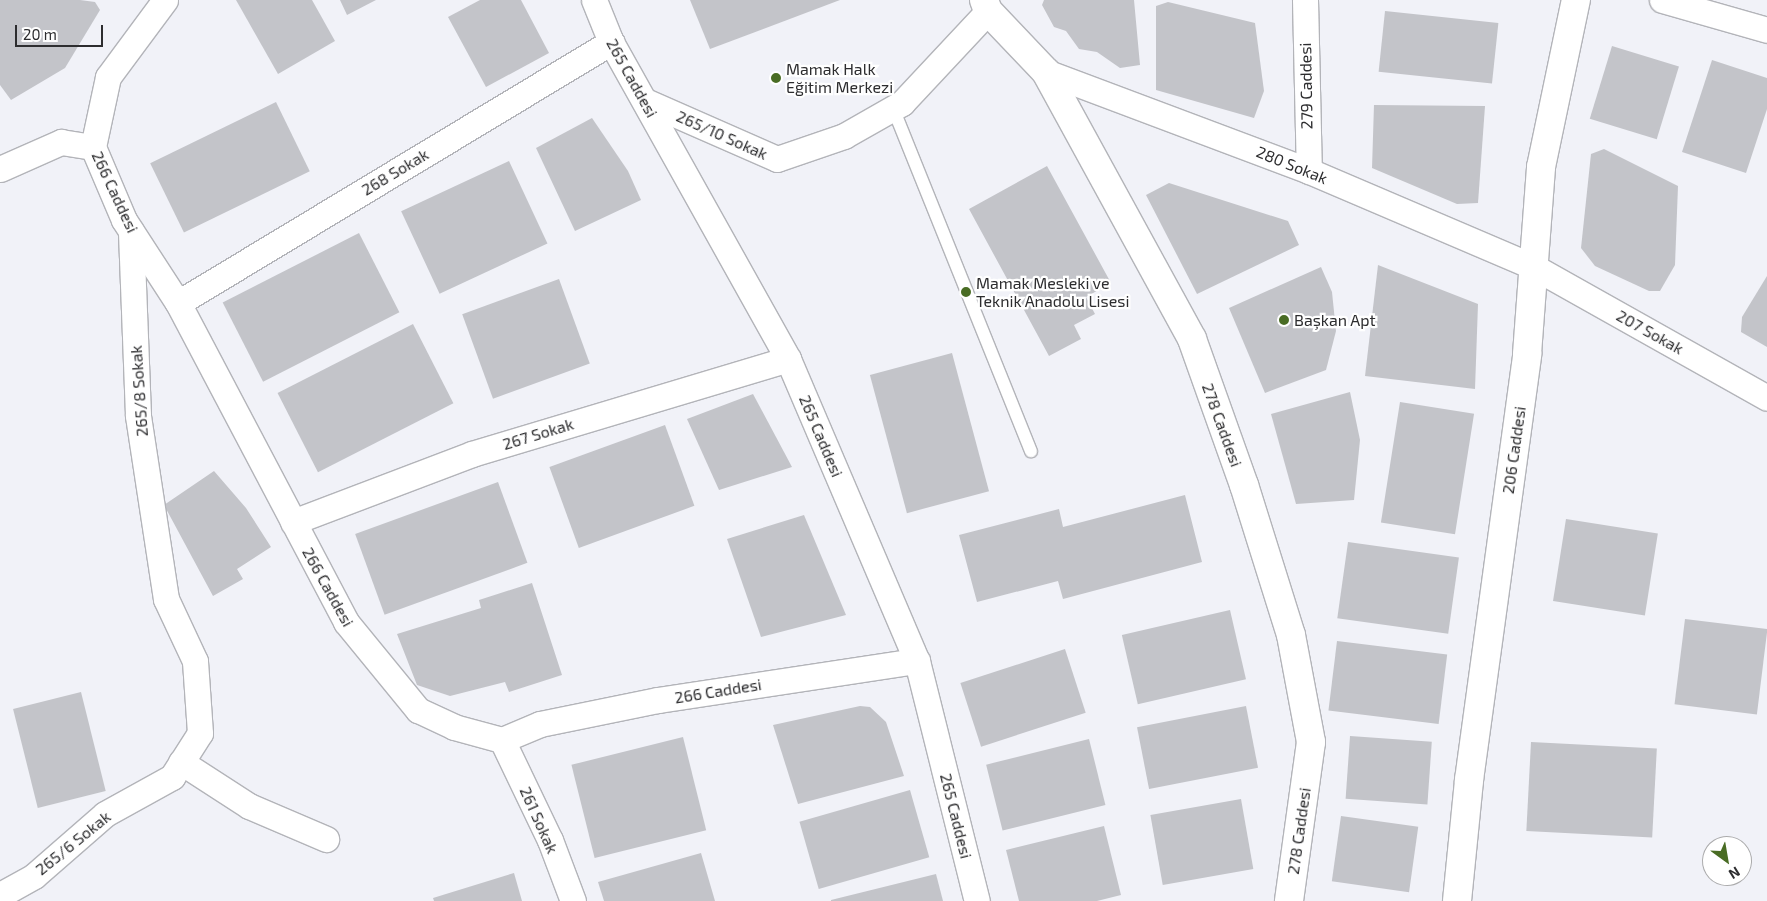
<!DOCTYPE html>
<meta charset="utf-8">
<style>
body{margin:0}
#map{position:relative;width:1767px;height:901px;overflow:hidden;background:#f1f2f8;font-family:"Exo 2",sans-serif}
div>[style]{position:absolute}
.building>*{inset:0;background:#c3c4c9;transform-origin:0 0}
.roads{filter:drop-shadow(1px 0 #b3b4b9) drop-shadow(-1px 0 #b3b4b9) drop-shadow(0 1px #b3b4b9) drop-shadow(0 -1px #b3b4b9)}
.lane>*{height:12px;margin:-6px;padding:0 6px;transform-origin:6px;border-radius:6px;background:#fff}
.street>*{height:25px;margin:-12.5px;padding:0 12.5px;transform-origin:12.5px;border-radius:12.5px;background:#fff}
.secondary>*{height:28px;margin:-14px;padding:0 14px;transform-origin:14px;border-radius:14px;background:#fff}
.dots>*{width:14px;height:14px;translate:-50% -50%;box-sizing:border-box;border:2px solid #fff;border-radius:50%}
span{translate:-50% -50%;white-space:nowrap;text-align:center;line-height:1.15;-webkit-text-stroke:4.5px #fff;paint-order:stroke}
.poi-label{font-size:16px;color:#2d2d2f}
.left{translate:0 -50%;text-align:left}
.street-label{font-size:16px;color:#2d2d2f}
.north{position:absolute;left:1702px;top:836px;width:50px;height:50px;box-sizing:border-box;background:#fff;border:1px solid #ababac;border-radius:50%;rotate:148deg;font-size:14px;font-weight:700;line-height:20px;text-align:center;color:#2d2d2f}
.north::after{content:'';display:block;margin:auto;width:18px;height:22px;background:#496c24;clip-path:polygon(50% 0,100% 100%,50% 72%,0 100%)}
.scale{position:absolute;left:15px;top:25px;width:88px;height:22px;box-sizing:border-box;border:2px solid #2d2d2f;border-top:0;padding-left:6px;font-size:15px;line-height:18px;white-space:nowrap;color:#2d2d2f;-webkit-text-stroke:4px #fff;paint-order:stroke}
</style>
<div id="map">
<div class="building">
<div style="clip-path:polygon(0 0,80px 0,95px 2px,100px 10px,65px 68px,11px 100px,0 85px)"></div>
<div style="clip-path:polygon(236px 0,312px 0,335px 41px,278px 74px)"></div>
<div style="clip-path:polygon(340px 0,376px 0,347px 15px)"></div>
<div style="clip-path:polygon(480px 0,521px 0,549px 53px,486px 87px,448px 17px)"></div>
<div style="clip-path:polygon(690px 0,840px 0,710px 49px)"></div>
<div style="clip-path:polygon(1044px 0,1134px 0,1140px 65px,1120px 68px,1097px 52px,1079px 49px,1066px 31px,1054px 27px,1042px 5px)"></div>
<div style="clip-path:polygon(1168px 2px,1255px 23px,1264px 91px,1254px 118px,1156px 90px,1156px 6px)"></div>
<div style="left:1385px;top:11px;width:114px;height:61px;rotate:6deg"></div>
<div style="left:1612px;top:46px;width:70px;height:76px;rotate:17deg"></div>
<div style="clip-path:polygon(1712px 60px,1767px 78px,1767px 109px,1746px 173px,1682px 152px)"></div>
<div style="left:276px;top:102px;width:77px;height:140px;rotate:64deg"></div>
<div style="clip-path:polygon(1374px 105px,1485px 106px,1478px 203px,1457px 204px,1372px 168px)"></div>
<div style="clip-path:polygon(592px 118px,628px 171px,641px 200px,575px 231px,536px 148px)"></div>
<div style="clip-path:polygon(1604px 149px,1678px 186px,1675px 265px,1660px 291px,1649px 291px,1595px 266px,1581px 248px,1591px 154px)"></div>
<div style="left:509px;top:161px;width:91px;height:119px;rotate:65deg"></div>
<div style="clip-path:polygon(1047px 166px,1111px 283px,1086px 297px,1095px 314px,1074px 325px,1081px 339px,1049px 356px,969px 209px)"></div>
<div style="clip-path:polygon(1169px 183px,1288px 221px,1299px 245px,1197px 294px,1146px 195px)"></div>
<div style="left:359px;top:233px;width:89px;height:153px;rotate:63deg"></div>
<div style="clip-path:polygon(1378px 265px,1478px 304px,1475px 389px,1365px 376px)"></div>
<div style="clip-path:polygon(1321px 267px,1332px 292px,1336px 331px,1326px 370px,1265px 393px,1229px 308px)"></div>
<div style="clip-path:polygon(1767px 276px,1767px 347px,1741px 332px,1742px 317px)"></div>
<div style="left:559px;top:279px;width:90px;height:103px;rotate:70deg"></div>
<div style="left:413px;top:324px;width:89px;height:152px;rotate:63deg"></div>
<div style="left:952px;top:353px;width:143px;height:85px;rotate:75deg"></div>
<div style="clip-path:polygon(1350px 392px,1360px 440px,1354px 500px,1296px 504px,1271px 414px)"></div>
<div style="clip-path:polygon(753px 394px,792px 467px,719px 490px,687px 419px)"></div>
<div style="left:1400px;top:402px;width:75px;height:122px;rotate:9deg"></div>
<div style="left:665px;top:425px;width:86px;height:123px;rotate:70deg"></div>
<div style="clip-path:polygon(214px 471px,246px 508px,271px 547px,237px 569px,243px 579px,213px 596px,164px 505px)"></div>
<div style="left:498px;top:482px;width:86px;height:152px;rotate:70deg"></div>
<div style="clip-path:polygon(1185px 495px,1202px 562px,1063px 599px,1058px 581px,977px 602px,959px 535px,1059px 509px,1063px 527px)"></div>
<div style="clip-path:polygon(804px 515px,846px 615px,761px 637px,727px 539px)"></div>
<div style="left:1566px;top:519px;width:93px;height:83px;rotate:9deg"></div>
<div style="left:1348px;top:542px;width:112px;height:77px;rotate:8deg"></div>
<div style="clip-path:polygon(532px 583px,562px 675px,509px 692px,505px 682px,450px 696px,417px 685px,397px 634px,481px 608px,479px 600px)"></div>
<div style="left:1230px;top:610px;width:71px;height:111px;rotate:77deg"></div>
<div style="left:1685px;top:619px;width:83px;height:86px;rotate:7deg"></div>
<div style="left:1337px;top:641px;width:111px;height:70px;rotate:7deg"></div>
<div style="left:1065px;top:649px;width:67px;height:110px;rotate:72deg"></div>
<div style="left:81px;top:692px;width:102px;height:70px;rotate:76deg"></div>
<div style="clip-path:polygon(860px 706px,870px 707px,886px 722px,904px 776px,798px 804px,773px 725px)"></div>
<div style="left:1246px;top:706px;width:63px;height:111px;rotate:79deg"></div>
<div style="left:1350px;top:736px;width:82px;height:63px;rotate:4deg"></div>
<div style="left:683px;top:737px;width:96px;height:115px;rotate:76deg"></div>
<div style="left:1089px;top:739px;width:68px;height:106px;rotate:76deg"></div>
<div style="left:1531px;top:742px;width:126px;height:89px;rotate:3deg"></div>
<div style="left:910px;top:790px;width:70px;height:115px;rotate:74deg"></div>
<div style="left:1241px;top:799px;width:71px;height:92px;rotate:80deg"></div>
<div style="left:1341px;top:816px;width:78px;height:66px;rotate:8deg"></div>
<div style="clip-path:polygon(1104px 826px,1121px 895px,1097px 901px,1019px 901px,1006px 850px)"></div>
<div style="clip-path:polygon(701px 853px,715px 901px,604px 901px,598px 882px)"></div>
<div style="clip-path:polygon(514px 873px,522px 901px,434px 901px,433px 898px)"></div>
<div style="clip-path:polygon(936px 874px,943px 901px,831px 901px,831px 900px)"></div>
</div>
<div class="roads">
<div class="lane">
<div style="left:893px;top:108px;width:370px;rotate:68.1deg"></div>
</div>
<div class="street">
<div style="left:165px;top:0;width:96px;rotate:126.5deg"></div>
<div style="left:108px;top:77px;width:72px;rotate:102.1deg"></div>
<div style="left:93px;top:147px;width:79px;rotate:67deg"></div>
<div style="left:124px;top:220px;width:99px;rotate:57deg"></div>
<div style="left:178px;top:303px;width:361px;rotate:62.2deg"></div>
<div style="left:346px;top:622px;width:114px;rotate:50.7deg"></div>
<div style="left:418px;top:710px;width:40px;rotate:25deg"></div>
<div style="left:454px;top:727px;width:50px;rotate:15.2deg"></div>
<div style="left:502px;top:740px;width:41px;rotate:-22.8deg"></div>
<div style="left:540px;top:724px;width:120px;rotate:-11.5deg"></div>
<div style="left:658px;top:700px;width:262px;rotate:-8.6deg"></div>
<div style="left:594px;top:0;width:45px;rotate:68deg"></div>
<div style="left:611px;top:42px;width:363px;rotate:60.8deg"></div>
<div style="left:788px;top:359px;width:328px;rotate:66.9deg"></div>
<div style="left:917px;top:661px;width:247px;rotate:76deg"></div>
<div style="left:1305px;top:0;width:171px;rotate:88.7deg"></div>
<div style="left:1662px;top:0;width:109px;rotate:15.9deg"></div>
<div style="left:1046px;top:72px;width:281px;rotate:20.6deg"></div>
<div style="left:1309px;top:171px;width:245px;rotate:23.1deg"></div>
<div style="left:1534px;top:267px;width:267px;rotate:29.3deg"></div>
<div style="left:645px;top:101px;width:144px;rotate:23.7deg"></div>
<div style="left:777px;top:159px;width:71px;rotate:-18.9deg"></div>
<div style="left:844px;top:136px;width:67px;rotate:-29.6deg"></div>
<div style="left:902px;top:103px;width:126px;rotate:-46.9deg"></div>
<div style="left:0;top:169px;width:67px;rotate:-23.9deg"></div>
<div style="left:61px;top:142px;width:32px;rotate:9deg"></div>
<div style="left:178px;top:303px;width:506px;rotate:-31.08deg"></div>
<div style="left:293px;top:522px;width:191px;rotate:-20.8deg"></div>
<div style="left:472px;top:454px;width:330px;rotate:-16.7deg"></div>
<div style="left:502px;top:740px;width:111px;rotate:64.4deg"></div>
<div style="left:550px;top:840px;width:65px;rotate:69.3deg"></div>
<div style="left:181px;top:762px;width:81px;rotate:32.9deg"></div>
<div style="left:249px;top:806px;width:84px;rotate:23.2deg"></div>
<div style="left:0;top:895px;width:39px;rotate:-29deg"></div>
<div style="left:34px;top:876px;width:94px;rotate:-41.1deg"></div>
<div style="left:105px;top:814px;width:77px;rotate:-28.9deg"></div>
<div style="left:172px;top:777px;width:52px;rotate:-57.5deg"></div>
<div style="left:200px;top:733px;width:72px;rotate:-94deg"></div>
<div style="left:195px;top:661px;width:68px;rotate:-115.1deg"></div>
<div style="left:166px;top:599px;width:186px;rotate:-98.7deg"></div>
<div style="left:138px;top:415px;width:184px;rotate:-92.2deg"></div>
</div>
<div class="secondary">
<div style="left:984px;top:0;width:12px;rotate:70deg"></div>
<div style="left:988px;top:11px;width:84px;rotate:46.4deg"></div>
<div style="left:1046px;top:72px;width:304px;rotate:61.3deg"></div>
<div style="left:1192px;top:339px;width:155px;rotate:70.4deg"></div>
<div style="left:1244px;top:485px;width:157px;rotate:72.6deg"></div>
<div style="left:1291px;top:635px;width:109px;rotate:79.4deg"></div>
<div style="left:1311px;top:742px;width:161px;rotate:97.9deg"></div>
<div style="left:1457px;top:901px;width:122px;rotate:-84.3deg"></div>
<div style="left:1469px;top:780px;width:430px;rotate:-82.2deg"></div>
<div style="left:1527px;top:354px;width:188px;rotate:-85.7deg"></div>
<div style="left:1541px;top:167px;width:171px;rotate:-78.2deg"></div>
</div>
</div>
<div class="dots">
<div style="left:776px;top:78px;background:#496c24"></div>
<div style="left:966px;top:292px;background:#496c24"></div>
<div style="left:1284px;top:320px;background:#496c24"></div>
</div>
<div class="poi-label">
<span class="left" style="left:786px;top:78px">Mamak Halk<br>Eğitim Merkezi</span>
<span class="left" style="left:976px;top:292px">Mamak Mesleki ve<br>Teknik Anadolu Lisesi</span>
<span class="left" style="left:1294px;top:320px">Başkan Apt</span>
</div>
<div class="street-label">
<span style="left:632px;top:78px;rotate:61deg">265 Caddesi</span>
<span style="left:1306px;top:86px;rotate:-91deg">279 Caddesi</span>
<span style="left:722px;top:135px;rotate:24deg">265/10 Sokak</span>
<span style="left:1292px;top:165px;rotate:22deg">280 Sokak</span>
<span style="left:395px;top:172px;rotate:-31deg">268 Sokak</span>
<span style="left:115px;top:192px;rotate:65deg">266 Caddesi</span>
<span style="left:1650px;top:332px;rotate:29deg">207 Sokak</span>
<span style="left:139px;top:391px;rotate:-94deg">265/8 Sokak</span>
<span style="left:1222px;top:425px;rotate:70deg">278 Caddesi</span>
<span style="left:538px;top:434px;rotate:-17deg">267 Sokak</span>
<span style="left:821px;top:436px;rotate:67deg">265 Caddesi</span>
<span style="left:1514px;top:450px;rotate:-82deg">206 Caddesi</span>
<span style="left:328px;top:587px;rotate:61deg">266 Caddesi</span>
<span style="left:718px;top:691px;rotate:-9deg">266 Caddesi</span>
<span style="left:956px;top:816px;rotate:76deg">265 Caddesi</span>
<span style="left:539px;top:820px;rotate:66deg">261 Sokak</span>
<span style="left:1299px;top:831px;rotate:-82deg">278 Caddesi</span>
<span style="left:73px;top:843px;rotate:-39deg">265/6 Sokak</span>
</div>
<div class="north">N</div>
<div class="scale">20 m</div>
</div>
